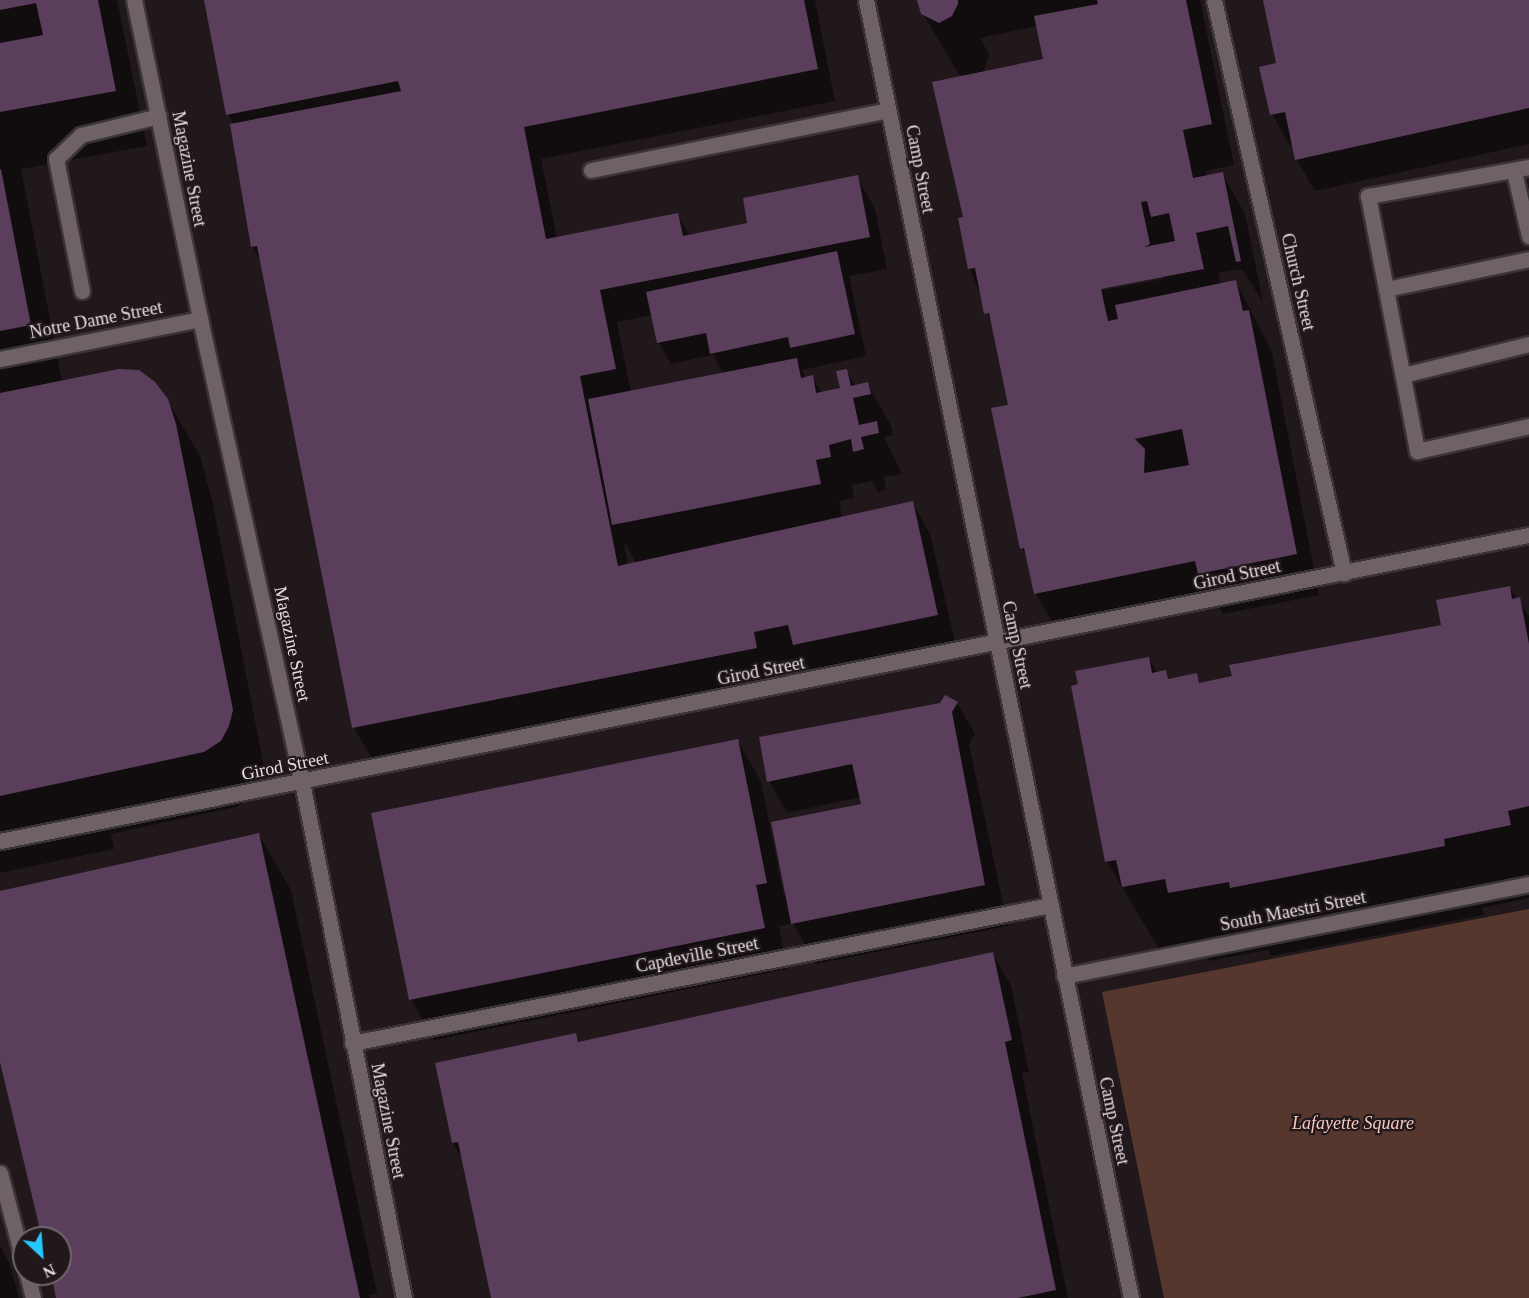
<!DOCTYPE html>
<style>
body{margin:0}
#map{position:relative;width:1529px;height:1298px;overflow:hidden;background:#21181c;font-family:Georgia,serif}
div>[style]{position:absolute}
.green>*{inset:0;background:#55372e}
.shadow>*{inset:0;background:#0007}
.building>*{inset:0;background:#5b3e5c}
.roads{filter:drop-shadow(2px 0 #3a3437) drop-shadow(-2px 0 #3a3437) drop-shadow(0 2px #3a3437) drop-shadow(0 -2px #3a3437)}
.lane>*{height:15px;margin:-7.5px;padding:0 7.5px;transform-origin:7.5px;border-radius:7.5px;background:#6e6268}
.street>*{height:15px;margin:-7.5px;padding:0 7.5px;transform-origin:7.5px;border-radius:7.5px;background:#6e6268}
.secondary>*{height:15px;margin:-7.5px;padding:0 7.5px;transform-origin:7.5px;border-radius:7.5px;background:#6e6268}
span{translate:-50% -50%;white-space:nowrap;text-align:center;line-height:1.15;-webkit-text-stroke:4.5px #21181c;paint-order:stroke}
.street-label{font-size:18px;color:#e5dee1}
.park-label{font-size:18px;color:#f7cabc;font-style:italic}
.north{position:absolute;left:12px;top:1226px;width:60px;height:60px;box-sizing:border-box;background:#21181c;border:2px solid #6f676b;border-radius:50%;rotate:154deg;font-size:16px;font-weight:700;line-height:24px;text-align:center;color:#e5dee1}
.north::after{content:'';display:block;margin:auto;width:21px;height:27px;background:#27c8ff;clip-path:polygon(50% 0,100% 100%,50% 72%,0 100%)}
</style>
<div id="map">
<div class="green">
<div style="clip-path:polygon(1529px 909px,1529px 1298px,1164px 1298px,1102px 992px)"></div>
</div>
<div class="shadow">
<div style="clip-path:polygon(0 0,117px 0,147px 146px,21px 169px,62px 381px,167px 400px,200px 456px,213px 504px,264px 767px,252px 797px,236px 807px,111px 834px,114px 849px,0 873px)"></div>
<div style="clip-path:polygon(evenodd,205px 0,815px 0,835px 101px,541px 159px,557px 238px,677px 215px,690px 236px,749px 224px,857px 177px,875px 209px,887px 269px,849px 276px,866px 356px,802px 370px,806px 378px,812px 377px,822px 393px,841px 389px,846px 370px,855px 386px,867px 384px,891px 425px,893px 435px,884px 437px,902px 474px,884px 477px,886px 490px,878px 492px,872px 481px,852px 485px,854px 498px,839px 501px,842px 518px,912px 502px,930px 534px,956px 646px,812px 676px,802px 657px,771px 663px,774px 680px,372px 759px,354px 728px,262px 263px,252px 247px,234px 125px,228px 114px,205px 0,653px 315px,659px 343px,671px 364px,713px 355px,723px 374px,631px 392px,617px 322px,653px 315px,205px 0,624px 543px,625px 543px,636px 563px,628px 565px,624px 543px)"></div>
<div style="clip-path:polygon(evenodd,920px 0,1200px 0,1234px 165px,1206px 171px,1207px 177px,1222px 173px,1245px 214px,1263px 302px,1242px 269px,1218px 273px,1221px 285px,1236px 282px,1272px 352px,1319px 595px,1223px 614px,1216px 602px,1059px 634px,1036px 594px,1029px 561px,1022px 548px,1009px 406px,993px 327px,970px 269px,965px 218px,967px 76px,959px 74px,952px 63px,919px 7px,920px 0,1038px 26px,1045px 60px,983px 73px,989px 54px,980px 38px,1038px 26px,920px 0,1163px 275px,1163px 279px,1094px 292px,1094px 289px,1163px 275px)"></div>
<div style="clip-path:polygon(1264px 0,1529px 0,1529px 144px,1315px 191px,1296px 159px,1293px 145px,1290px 146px,1272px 114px,1278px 64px)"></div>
<div style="clip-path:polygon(1509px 587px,1529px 616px,1529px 898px,1482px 908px,1484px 915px,1271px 956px,1268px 950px,1209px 961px,1201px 948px,1163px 956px,1107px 862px,1073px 687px,1149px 658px,1157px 673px,1166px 672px,1170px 680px,1196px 675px,1201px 684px,1443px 626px)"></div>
<div style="clip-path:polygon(957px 703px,975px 734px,969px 744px,1008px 926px,816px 964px,793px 923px,779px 926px,787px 969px,434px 1040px,411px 999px,737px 740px,761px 781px,784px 896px,862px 805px,861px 797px,787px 813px,769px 781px)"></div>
<div style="clip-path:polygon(259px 835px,291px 890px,377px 1293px,369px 1295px,370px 1298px,58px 1298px,52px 1274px,60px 1274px,60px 1238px,44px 1238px,0 1054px,0 893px)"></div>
<div style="clip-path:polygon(992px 953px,1011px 985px,1029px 1072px,1022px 1073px,1068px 1298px,492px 1298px,463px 1160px,453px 1143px,576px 1035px,580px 1043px)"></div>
<div style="clip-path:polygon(0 1246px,9px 1262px,19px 1298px,0 1298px)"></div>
</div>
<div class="building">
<div style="clip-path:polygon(0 0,98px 0,116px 91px,0 112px,0 43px,43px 35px,36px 3px,0 10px)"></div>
<div style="clip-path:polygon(204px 0,804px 0,818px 69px,524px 127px,546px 239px,678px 213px,683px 236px,747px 223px,743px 198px,858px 175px,870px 237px,600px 290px,616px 369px,580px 376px,618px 566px,913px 501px,938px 615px,793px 645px,788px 625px,754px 632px,757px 648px,352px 728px,257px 246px,251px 247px,230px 124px,401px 91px,398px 81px,226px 115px)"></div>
<div style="clip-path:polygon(917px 0,958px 0,958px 4px,952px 16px,939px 23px,921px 14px)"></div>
<div style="clip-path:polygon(evenodd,1097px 0,1186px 0,1212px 124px,1183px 130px,1193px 178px,1223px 172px,1241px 261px,1236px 262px,1228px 226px,1196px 233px,1204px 269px,1101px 289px,1108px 321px,1118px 319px,1115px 305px,1236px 280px,1243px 311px,1249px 310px,1297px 554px,1198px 574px,1195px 561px,1034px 594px,1024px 548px,1020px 549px,991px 408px,1008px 405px,989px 313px,984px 314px,975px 268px,968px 269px,958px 218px,963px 217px,932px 82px,1043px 59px,1034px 16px,1098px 4px,1097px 0,1147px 201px,1151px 217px,1169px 213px,1175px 241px,1144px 247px,1150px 244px,1141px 202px,1147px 201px,1097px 0,1182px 429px,1189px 465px,1144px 473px,1145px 449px,1135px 439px,1182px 429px)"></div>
<div style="clip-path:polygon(1263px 0,1529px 0,1529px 108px,1295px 160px,1285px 112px,1270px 115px,1259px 67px,1276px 63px)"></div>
<div style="clip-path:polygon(1px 169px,31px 325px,0 331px,0 170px)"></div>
<div style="clip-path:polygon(837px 251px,855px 334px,790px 348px,788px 337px,710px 354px,706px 333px,657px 343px,646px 292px)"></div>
<div style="clip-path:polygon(797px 358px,801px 378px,813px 375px,816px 393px,840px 388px,836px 371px,847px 369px,851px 386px,868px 382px,871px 394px,853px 398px,859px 425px,877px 421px,879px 433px,861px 437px,864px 449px,853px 452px,851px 439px,829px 445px,831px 457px,816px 460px,821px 484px,612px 525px,588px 399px)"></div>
<div style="clip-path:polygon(119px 369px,139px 370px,155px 382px,168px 399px,176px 424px,233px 710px,229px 726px,221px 741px,204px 752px,0 796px,0 393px)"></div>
<div style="clip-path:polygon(1510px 586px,1512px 599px,1520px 597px,1529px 644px,1529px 806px,1508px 811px,1511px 825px,1444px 839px,1445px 846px,1230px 888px,1229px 882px,1168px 893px,1165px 879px,1122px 887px,1116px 860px,1105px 862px,1071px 686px,1078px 684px,1075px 671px,1149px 657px,1152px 673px,1166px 670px,1168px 679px,1197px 673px,1199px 683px,1232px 676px,1229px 665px,1441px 625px,1436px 600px)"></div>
<div style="clip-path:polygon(945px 695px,958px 702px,952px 712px,985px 885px,791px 924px,771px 822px,861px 804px,852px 764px,767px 782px,759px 737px,940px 703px)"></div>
<div style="clip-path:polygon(738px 739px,767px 883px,756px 885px,765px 928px,409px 1000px,371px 813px)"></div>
<div style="clip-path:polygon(259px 833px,360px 1298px,56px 1298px,51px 1274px,60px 1274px,60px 1238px,42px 1238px,0 1062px,0 891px)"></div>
<div style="clip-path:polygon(993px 952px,1012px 1040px,1005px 1042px,1056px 1290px,1018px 1298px,491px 1298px,458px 1142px,452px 1143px,435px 1063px,576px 1033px,578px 1042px)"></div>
</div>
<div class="roads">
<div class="lane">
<div style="left:1529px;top:167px;width:164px;rotate:169.8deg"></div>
<div style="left:1368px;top:196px;width:260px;rotate:79.1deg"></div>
<div style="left:1417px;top:451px;width:115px;rotate:-12.6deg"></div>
<div style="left:591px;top:170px;width:303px;rotate:-11.4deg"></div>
<div style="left:1514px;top:172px;width:66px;rotate:76.8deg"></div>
<div style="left:1386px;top:289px;width:146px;rotate:-11.8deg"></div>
<div style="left:82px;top:291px;width:135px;rotate:-101.1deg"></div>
<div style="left:56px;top:159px;width:35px;rotate:-44deg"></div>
<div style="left:81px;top:135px;width:80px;rotate:-13.7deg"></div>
<div style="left:1403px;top:375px;width:130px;rotate:-13.8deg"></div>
</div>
<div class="street">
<div style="left:866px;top:0;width:1325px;rotate:78.46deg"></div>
<div style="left:1214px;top:0;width:588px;rotate:77.22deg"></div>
<div style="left:0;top:359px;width:204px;rotate:-11.3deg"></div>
<div style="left:0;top:841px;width:1559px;rotate:-11.32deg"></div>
<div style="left:1064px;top:976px;width:474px;rotate:-11.2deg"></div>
<div style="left:352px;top:1043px;width:712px;rotate:-11.18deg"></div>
<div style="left:0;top:1173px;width:94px;rotate:75.2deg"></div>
<div style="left:27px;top:1274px;width:25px;rotate:76deg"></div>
</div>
<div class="secondary">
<div style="left:134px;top:0;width:326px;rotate:78.3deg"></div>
<div style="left:200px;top:319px;width:474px;rotate:77.6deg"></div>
<div style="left:302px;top:782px;width:526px;rotate:78.82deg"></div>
</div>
</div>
<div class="street-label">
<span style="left:189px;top:169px;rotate:79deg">Magazine Street</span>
<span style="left:920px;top:169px;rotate:79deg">Camp Street</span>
<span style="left:1298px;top:282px;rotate:77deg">Church Street</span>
<span style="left:96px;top:320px;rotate:-11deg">Notre Dame Street</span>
<span style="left:1237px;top:575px;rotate:-12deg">Girod Street</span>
<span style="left:292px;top:644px;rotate:78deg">Magazine Street</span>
<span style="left:1017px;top:645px;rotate:78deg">Camp Street</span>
<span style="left:761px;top:671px;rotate:-11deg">Girod Street</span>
<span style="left:285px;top:766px;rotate:-11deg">Girod Street</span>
<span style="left:1293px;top:911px;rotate:-11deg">South Maestri Street</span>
<span style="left:697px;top:955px;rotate:-11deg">Capdeville Street</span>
<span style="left:388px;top:1121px;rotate:79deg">Magazine Street</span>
<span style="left:1114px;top:1121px;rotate:78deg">Camp Street</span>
</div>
<div class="park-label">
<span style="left:1353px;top:1123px">Lafayette Square</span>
</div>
<div class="north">N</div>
</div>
